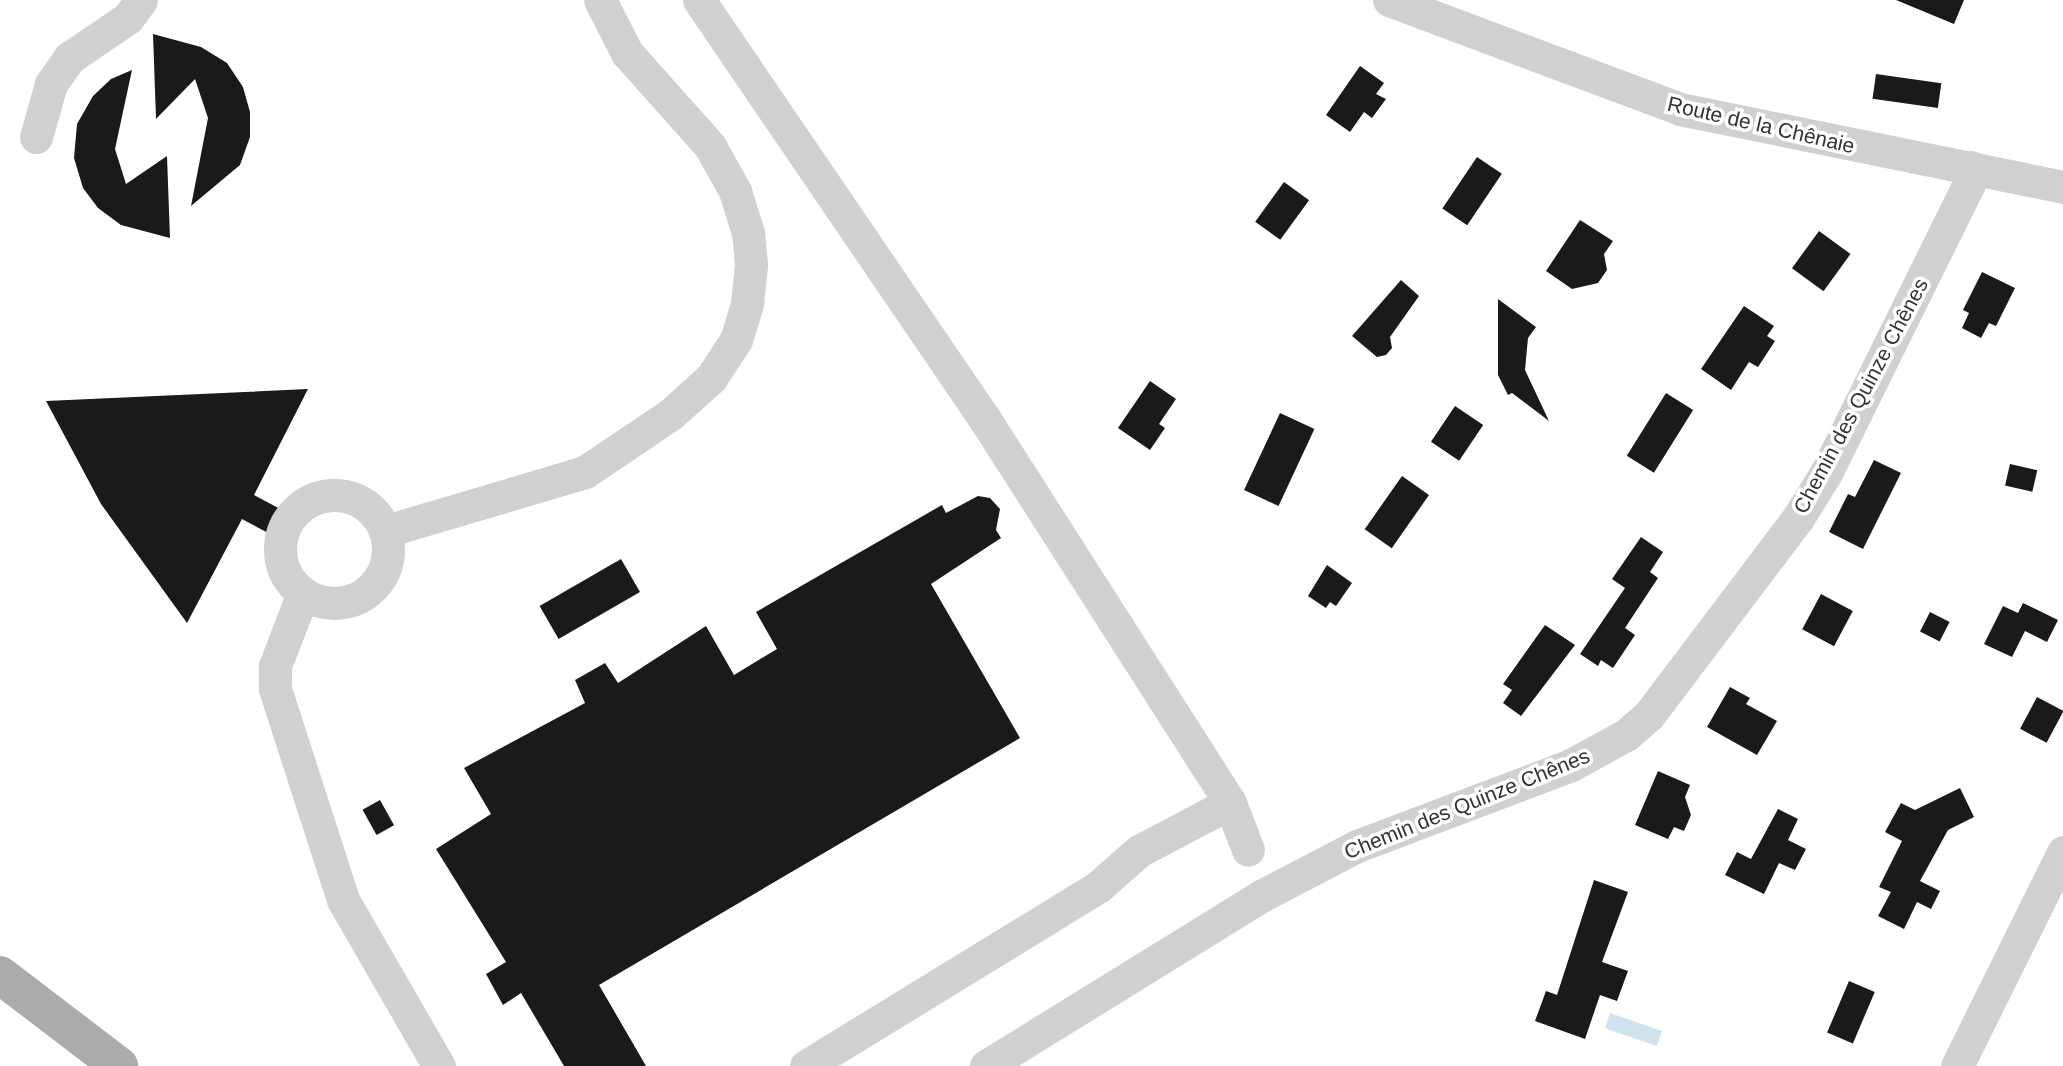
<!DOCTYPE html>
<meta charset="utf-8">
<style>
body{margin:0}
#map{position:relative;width:2063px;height:1066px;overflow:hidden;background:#fff;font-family:Arial,sans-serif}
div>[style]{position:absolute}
.water>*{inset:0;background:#cfe2ee;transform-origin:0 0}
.building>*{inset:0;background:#1a1a1a;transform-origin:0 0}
.minor>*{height:33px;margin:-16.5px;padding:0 16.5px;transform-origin:16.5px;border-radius:16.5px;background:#d0d0d0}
.minor>.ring{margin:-16.5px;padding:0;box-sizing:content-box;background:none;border:33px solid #d0d0d0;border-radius:50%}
.major>*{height:38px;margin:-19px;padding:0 19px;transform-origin:19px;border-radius:19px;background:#ababab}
span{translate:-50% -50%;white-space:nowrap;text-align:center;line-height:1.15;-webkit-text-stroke:7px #fff;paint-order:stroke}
.street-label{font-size:21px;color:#333}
</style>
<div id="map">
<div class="water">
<div style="left:1610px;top:1013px;width:55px;height:16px;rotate:19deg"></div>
</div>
<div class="building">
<div style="clip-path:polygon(1896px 0,1964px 0,1954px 24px)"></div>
<div style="clip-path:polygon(153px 34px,201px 47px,227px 63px,243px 87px,250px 112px,250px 137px,240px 165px,191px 206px,208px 118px,195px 79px,156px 119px)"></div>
<div style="clip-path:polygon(1360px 66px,1384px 83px,1376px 94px,1386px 99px,1372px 118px,1364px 112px,1350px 132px,1326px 115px)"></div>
<div style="clip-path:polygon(132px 70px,115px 149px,126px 184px,167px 156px,170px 238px,121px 225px,98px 208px,83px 188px,74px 158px,77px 124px,93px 96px,111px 79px)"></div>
<div style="left:1876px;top:74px;width:66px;height:25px;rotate:8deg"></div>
<div style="left:1477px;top:157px;width:30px;height:62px;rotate:34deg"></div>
<div style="left:1284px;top:182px;width:31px;height:49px;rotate:36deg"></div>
<div style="clip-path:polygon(1580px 220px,1613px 241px,1604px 254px,1607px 270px,1598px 283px,1572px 289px,1546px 271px)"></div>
<div style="left:1819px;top:231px;width:39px;height:46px;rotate:36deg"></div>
<div style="clip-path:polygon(1982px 272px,2015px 288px,1996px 326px,1989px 323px,1981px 338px,1962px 328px,1969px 313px,1963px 310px)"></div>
<div style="clip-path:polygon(1401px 280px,1419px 296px,1390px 337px,1392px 348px,1386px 355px,1377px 357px,1352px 336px)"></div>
<div style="clip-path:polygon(1498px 299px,1536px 327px,1528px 338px,1525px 370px,1549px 421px,1512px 393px,1508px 395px,1498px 375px)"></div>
<div style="clip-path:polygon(1744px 306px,1774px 326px,1767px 336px,1775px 341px,1758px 367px,1749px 362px,1731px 390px,1701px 369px)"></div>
<div style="clip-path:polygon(1150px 381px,1176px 399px,1159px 424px,1165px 428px,1150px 450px,1118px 428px)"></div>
<div style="clip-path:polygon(308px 389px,254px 495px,282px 510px,270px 534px,242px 519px,187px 623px,101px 504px,46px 401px)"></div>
<div style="left:1666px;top:393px;width:32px;height:74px;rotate:32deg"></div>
<div style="left:1455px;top:406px;width:34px;height:43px;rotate:34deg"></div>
<div style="left:1280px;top:413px;width:38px;height:85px;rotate:25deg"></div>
<div style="clip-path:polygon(1874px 460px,1901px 473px,1863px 549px,1829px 532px,1848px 494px,1855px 497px)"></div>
<div style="left:2010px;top:464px;width:28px;height:22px;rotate:13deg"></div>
<div style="left:1402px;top:476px;width:33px;height:65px;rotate:35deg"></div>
<div style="clip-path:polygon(978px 496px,990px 498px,1000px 509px,996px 530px,1001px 538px,931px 584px,1020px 738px,599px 985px,646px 1066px,564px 1066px,521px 993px,503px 1005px,486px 974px,506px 962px,436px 849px,491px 814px,464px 768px,585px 703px,575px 680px,605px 663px,618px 683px,706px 626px,734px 675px,777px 649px,756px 612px,942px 505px,946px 513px)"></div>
<div style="clip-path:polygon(1641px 537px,1663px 552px,1650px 572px,1658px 578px,1625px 628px,1635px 635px,1613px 668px,1601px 660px,1598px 666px,1580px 654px,1625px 588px,1612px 579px)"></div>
<div style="left:621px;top:559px;width:38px;height:94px;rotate:60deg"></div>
<div style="clip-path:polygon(1327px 565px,1352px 583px,1336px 606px,1330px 602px,1326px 608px,1308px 596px)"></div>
<div style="left:1821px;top:594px;width:36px;height:40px;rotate:28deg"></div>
<div style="clip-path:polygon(2023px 603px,2058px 620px,2047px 642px,2025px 631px,2012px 657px,1984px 644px,2003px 606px,2018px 613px)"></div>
<div style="left:1930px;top:612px;width:22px;height:22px;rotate:27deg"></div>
<div style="clip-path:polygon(1545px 625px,1575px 645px,1521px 716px,1503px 703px,1512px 690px,1503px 684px)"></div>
<div style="clip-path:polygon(1730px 687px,1750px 698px,1746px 704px,1777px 721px,1757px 755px,1707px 727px)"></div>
<div style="left:2037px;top:697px;width:30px;height:36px;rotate:28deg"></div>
<div style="clip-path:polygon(1658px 771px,1690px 785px,1685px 797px,1691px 815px,1684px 831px,1674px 827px,1668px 839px,1635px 825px)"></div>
<div style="clip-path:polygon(1960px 788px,1974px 817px,1948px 830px,1920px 881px,1940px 891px,1931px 909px,1917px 902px,1904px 929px,1878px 916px,1891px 892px,1879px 887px,1902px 841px,1885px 832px,1901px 803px,1915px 810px)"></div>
<div style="left:380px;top:800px;width:29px;height:20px;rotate:61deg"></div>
<div style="clip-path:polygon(1778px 809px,1798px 819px,1788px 840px,1806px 849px,1795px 870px,1779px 863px,1764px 894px,1725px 875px,1737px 852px,1751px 859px)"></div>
<div style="clip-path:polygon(1594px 880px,1628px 892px,1602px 962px,1628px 971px,1617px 1001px,1600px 995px,1585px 1039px,1535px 1021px,1546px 991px,1557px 995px)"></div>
<div style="left:1849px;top:981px;width:28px;height:56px;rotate:23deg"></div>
</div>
<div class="minor">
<div style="left:699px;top:0;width:510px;rotate:55.72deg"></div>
<div style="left:986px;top:421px;width:453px;rotate:57.4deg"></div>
<div style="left:1230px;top:803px;width:50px;rotate:69deg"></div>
<div style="left:1389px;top:0;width:311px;rotate:20.5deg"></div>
<div style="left:1680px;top:109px;width:391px;rotate:11.5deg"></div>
<div style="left:36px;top:137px;width:55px;rotate:-74.2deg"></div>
<div style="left:51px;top:84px;width:32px;rotate:-55deg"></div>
<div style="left:69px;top:58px;width:71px;rotate:-34.1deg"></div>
<div style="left:128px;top:18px;width:22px;rotate:-54deg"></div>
<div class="ring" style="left:280px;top:495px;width:75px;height:75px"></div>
<div style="left:386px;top:531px;width:208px;rotate:-16.5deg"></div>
<div style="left:585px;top:472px;width:104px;rotate:-34deg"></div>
<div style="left:671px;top:414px;width:54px;rotate:-42deg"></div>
<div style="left:711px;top:378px;width:45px;rotate:-56.7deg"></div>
<div style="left:736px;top:340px;width:39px;rotate:-73deg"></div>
<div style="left:747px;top:303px;width:38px;rotate:-84deg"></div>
<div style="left:751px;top:265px;width:32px;rotate:-95deg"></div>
<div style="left:748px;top:233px;width:44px;rotate:-107.2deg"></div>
<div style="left:735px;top:191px;width:51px;rotate:-119.1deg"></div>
<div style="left:710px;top:146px;width:125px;rotate:-131.7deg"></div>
<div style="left:627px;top:53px;width:59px;rotate:-117deg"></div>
<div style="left:303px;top:593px;width:78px;rotate:111deg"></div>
<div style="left:275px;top:666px;width:23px;rotate:90deg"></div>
<div style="left:275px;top:689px;width:222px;rotate:72.1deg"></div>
<div style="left:343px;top:900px;width:192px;rotate:60deg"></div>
<div style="left:806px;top:1066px;width:342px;rotate:-31.5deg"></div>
<div style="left:1098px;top:887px;width:55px;rotate:-41.3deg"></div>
<div style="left:1139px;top:851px;width:103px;rotate:-27.8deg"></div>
<div style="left:986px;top:1066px;width:323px;rotate:-31.7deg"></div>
<div style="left:1261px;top:896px;width:108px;rotate:-27.5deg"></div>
<div style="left:1357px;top:846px;width:229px;rotate:-20.7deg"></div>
<div style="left:1571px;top:765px;width:63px;rotate:-28.6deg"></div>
<div style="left:1626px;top:735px;width:30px;rotate:-41deg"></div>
<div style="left:1649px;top:715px;width:247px;rotate:-52.9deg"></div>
<div style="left:1798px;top:518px;width:53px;rotate:-58.1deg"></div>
<div style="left:1826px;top:473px;width:322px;rotate:-63.7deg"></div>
<div style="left:1969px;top:184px;width:17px;rotate:-83deg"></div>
<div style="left:1957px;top:1066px;width:239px;rotate:-63.6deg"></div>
</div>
<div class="major">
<div style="left:0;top:975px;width:150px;rotate:37.4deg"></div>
</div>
<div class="street-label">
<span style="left:1761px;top:125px;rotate:13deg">Route de la Chênaie</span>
<span style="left:1861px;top:396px;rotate:-62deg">Chemin des Quinze Chênes</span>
<span style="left:1467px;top:804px;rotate:-22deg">Chemin des Quinze Chênes</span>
</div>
</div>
